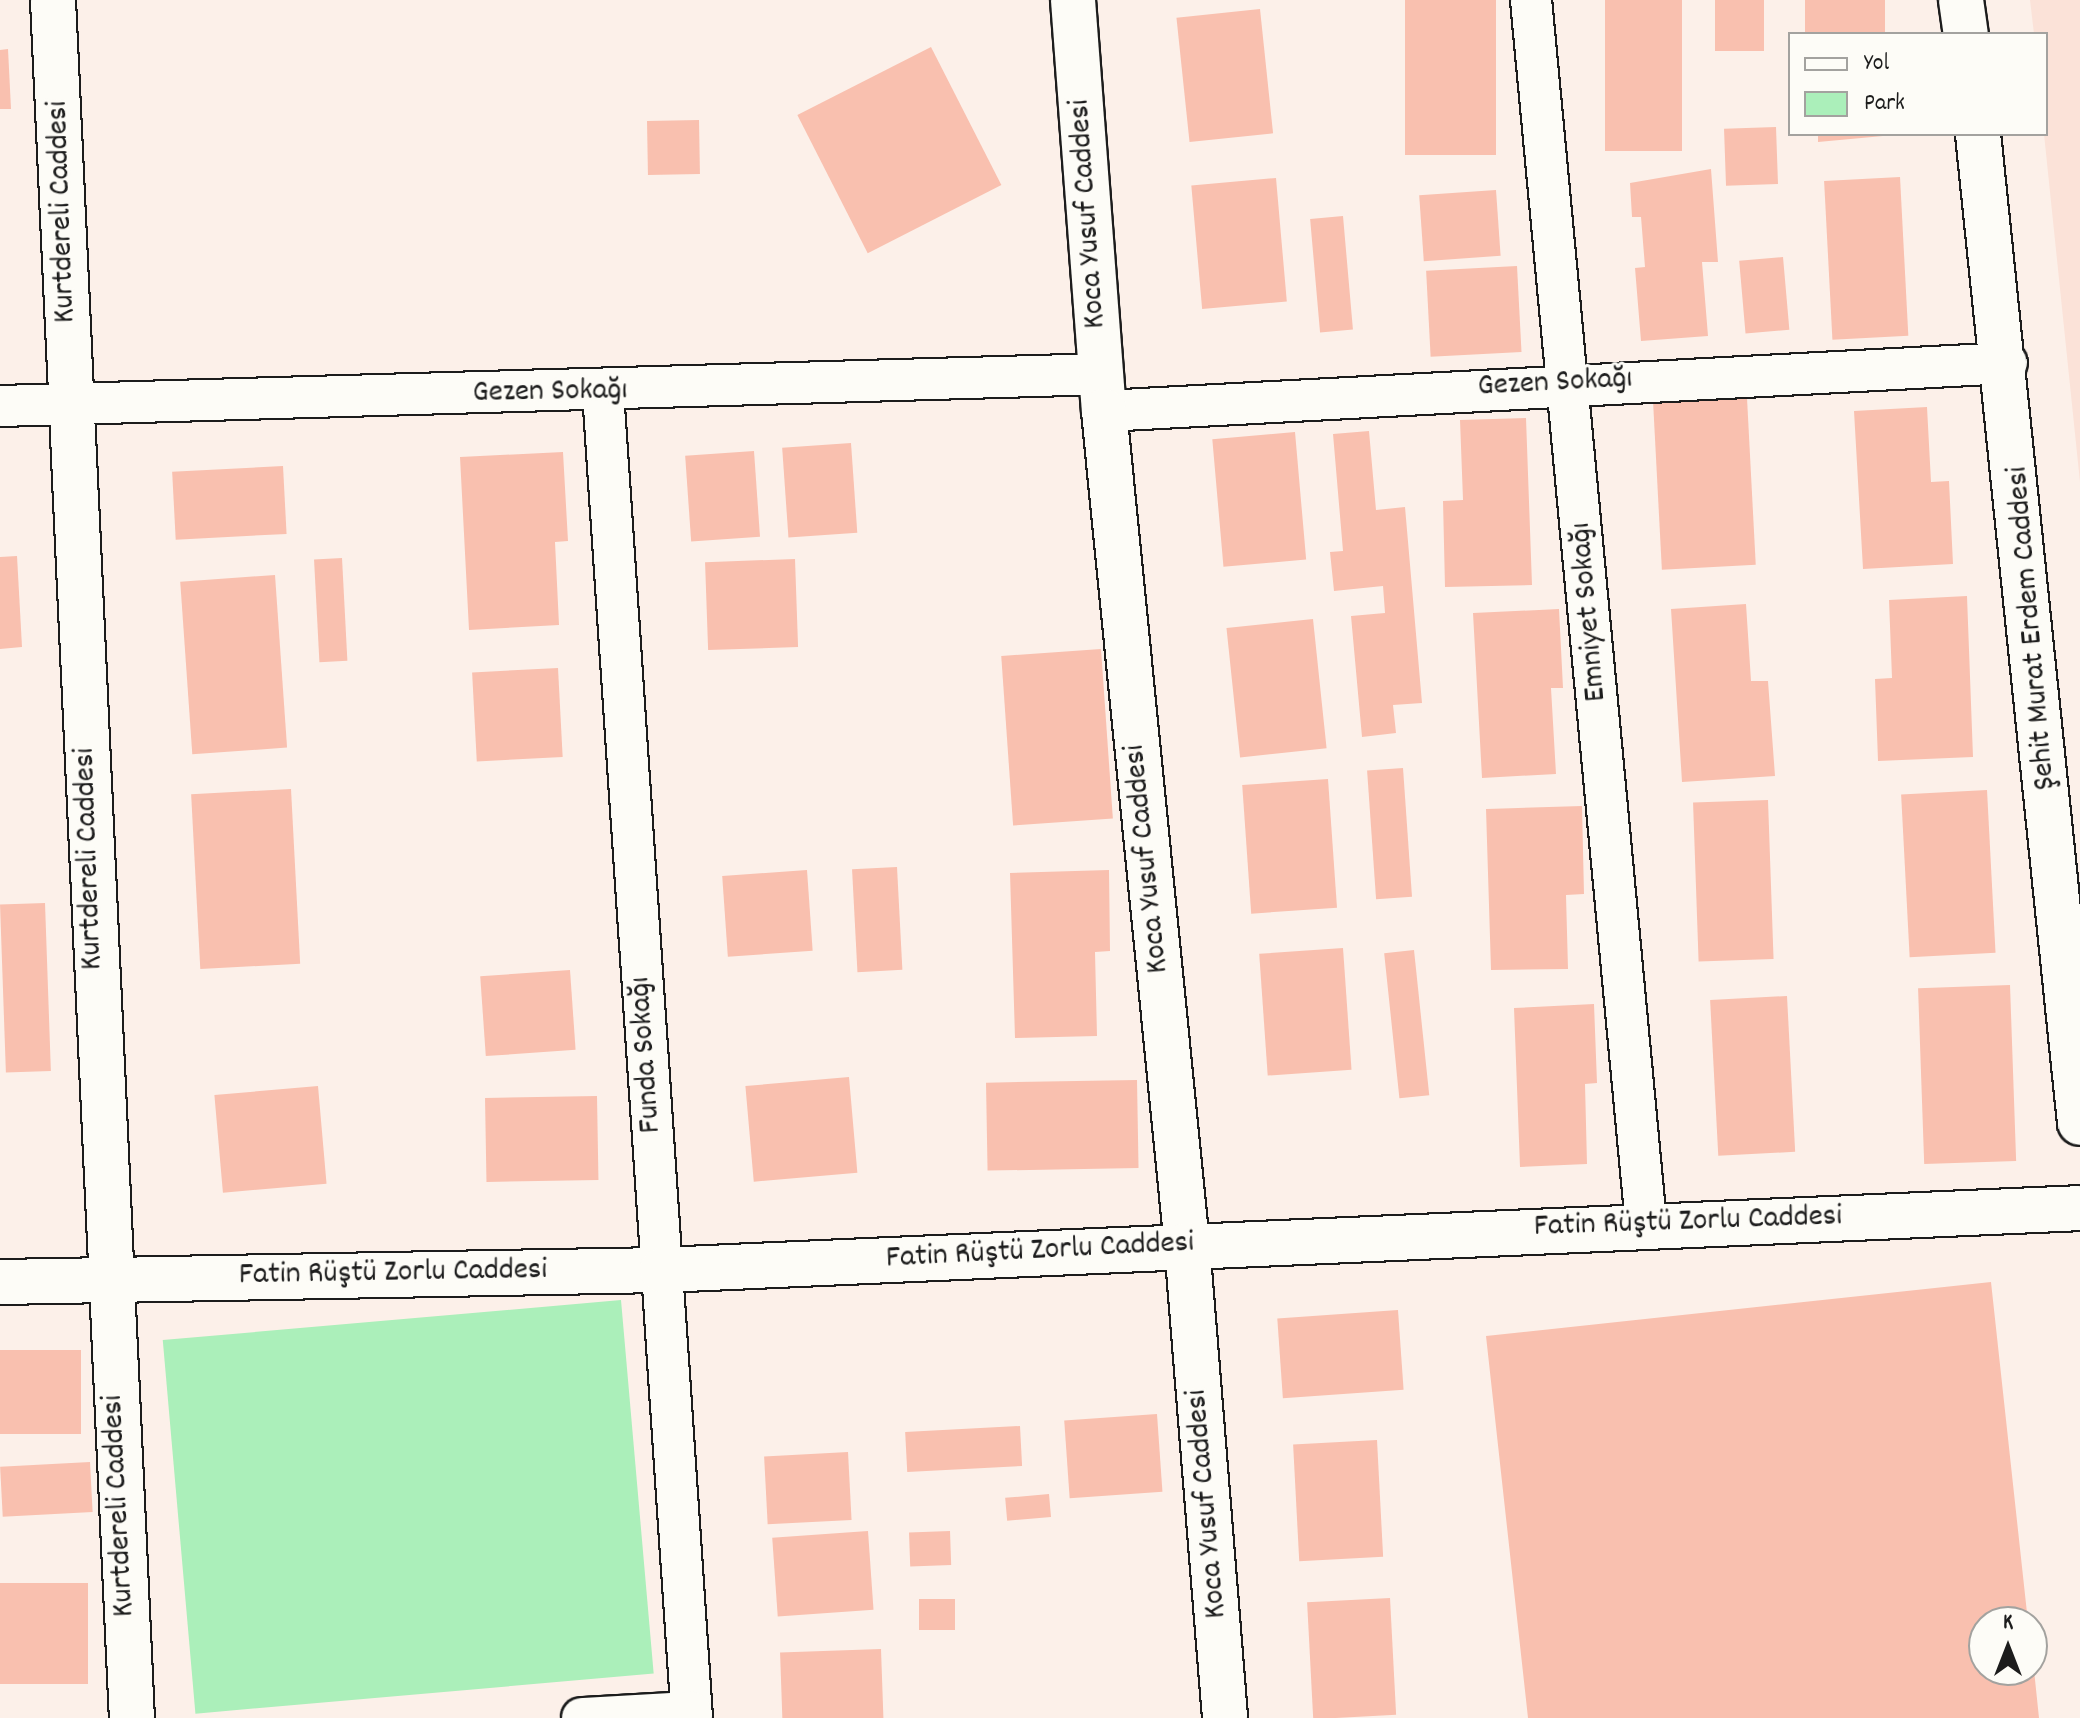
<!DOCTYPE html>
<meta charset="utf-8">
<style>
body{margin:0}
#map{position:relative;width:2080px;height:1718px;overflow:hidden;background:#fcf0e9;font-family:Dekko,sans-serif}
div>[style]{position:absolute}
.built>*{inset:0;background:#fbe2d8}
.green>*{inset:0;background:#abefba;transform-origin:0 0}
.building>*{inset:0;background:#f9c0af;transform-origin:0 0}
.roads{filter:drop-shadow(2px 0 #1c1c1c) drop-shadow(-2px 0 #1c1c1c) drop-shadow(0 2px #1c1c1c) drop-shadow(0 -2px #1c1c1c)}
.minor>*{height:40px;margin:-20px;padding:0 20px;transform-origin:20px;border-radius:20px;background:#fdfcf7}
.tertiary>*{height:44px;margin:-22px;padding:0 22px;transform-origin:22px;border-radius:22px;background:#fdfcf7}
span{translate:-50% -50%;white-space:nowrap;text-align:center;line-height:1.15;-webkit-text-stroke:6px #fdfcf7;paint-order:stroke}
.street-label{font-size:32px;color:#1c1c1c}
.legend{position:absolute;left:1788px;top:32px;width:260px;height:104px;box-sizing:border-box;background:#fdfcf7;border:2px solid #a3a29f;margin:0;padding:10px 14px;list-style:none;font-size:24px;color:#1c1c1c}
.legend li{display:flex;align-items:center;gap:16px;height:40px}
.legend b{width:40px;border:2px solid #a3a29f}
.north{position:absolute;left:1968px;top:1606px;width:80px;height:80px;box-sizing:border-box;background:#fdfcf7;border:2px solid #a3a29f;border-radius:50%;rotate:0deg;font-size:22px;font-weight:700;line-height:32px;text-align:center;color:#1c1c1c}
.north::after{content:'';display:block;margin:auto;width:28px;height:36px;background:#1c1c1c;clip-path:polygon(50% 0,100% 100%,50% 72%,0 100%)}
</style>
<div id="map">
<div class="built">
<div style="clip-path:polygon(2030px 0,2080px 0,2080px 482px,2044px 134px,2046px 34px,2034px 34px)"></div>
</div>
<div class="green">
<div style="left:621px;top:1300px;width:375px;height:460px;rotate:85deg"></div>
</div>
<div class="building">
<div style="left:1405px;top:0;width:91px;height:155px"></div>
<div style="left:1605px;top:0;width:77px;height:151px"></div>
<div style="left:1715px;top:0;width:49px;height:51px"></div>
<div style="left:1805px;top:0;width:80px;height:34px"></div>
<div style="left:1260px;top:9px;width:125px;height:84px;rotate:84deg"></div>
<div style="left:931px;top:47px;width:155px;height:150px;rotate:63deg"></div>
<div style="clip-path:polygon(8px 49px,11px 109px,0 109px,0 50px)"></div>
<div style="left:699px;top:120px;width:54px;height:52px;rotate:89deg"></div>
<div style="left:1776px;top:127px;width:57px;height:52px;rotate:88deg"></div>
<div style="clip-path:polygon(1818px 134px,1883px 134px,1883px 136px,1818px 142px)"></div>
<div style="clip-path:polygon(1711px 169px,1718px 262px,1702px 262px,1708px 336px,1641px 341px,1635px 268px,1645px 267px,1641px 217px,1632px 217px,1630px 183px)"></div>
<div style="left:1900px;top:177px;width:159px;height:76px;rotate:87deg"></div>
<div style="left:1276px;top:178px;width:124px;height:85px;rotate:85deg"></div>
<div style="left:1496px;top:190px;width:66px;height:77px;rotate:86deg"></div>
<div style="left:1343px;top:216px;width:114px;height:33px;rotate:85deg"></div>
<div style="left:1783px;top:257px;width:73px;height:44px;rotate:85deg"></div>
<div style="left:1517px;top:266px;width:86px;height:91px;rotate:87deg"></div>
<div style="left:1747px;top:398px;width:167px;height:94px;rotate:87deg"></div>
<div style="clip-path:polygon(1927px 407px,1931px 482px,1949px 481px,1953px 564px,1863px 569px,1854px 411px)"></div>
<div style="clip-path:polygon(1526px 418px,1532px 585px,1445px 587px,1443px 501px,1463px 500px,1460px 420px)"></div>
<div style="clip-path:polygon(1369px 431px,1376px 510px,1405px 507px,1422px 703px,1393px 705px,1396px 733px,1362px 737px,1351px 616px,1385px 613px,1383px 586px,1334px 591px,1330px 552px,1343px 551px,1333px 434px)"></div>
<div style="left:1295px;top:432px;width:128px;height:83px;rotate:85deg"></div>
<div style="left:851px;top:443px;width:90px;height:69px;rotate:86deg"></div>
<div style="left:754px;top:451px;width:86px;height:69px;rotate:86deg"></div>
<div style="clip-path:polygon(563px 452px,568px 541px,555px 542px,559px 625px,469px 630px,460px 457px)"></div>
<div style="left:283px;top:466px;width:68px;height:111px;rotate:87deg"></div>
<div style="clip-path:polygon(17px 556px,22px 647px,0 649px,0 557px)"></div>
<div style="left:342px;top:558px;width:103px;height:28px;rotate:87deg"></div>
<div style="left:795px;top:559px;width:88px;height:90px;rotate:88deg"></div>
<div style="left:275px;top:575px;width:173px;height:95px;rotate:86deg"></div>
<div style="clip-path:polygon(1967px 596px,1973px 757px,1878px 761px,1875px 679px,1892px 678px,1889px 600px)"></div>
<div style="clip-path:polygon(1746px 604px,1751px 681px,1768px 681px,1775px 776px,1682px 782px,1671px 609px)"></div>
<div style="clip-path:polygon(1559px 609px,1563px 688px,1551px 688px,1556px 774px,1482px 778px,1473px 613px)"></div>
<div style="left:1313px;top:619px;width:130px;height:87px;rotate:84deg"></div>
<div style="left:1101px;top:649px;width:170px;height:100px;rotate:86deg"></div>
<div style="left:558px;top:668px;width:89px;height:86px;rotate:87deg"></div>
<div style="left:1403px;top:768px;width:129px;height:36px;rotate:86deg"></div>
<div style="left:1328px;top:779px;width:129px;height:86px;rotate:86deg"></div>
<div style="left:291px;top:789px;width:175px;height:100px;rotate:87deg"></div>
<div style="left:1987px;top:790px;width:163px;height:86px;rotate:87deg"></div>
<div style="left:1768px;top:800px;width:159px;height:75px;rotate:88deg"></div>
<div style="clip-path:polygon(1582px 806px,1584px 894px,1566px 895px,1568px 969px,1491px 970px,1486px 809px)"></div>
<div style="left:897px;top:867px;width:103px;height:45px;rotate:87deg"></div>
<div style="left:807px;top:870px;width:81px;height:85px;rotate:86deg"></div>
<div style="clip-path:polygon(1109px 870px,1110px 951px,1095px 952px,1097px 1036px,1015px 1038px,1010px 873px)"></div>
<div style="left:45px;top:903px;width:168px;height:45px;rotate:88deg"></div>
<div style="left:1343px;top:948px;width:122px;height:84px;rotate:86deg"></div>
<div style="left:1414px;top:950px;width:146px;height:30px;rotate:84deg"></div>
<div style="left:570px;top:970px;width:80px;height:90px;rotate:86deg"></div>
<div style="left:2010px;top:985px;width:176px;height:92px;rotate:88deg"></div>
<div style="left:1787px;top:996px;width:156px;height:77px;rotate:87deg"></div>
<div style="clip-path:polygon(1594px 1004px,1597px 1083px,1585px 1084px,1587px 1164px,1520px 1167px,1514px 1008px)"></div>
<div style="left:849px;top:1077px;width:96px;height:104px;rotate:85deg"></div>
<div style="left:1137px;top:1080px;width:88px;height:151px;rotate:89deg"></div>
<div style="left:318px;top:1086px;width:98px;height:104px;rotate:85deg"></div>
<div style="left:597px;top:1096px;width:84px;height:112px;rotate:89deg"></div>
<div style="clip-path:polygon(1991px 1282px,2028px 1622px,1984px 1622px,1984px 1670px,2034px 1670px,2039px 1718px,1528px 1718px,1486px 1336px)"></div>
<div style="left:1398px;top:1310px;width:80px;height:121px;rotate:86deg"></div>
<div style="left:0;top:1350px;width:81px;height:84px"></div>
<div style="left:1157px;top:1414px;width:78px;height:93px;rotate:86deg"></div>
<div style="left:1020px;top:1426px;width:40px;height:115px;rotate:87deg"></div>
<div style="left:1377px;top:1440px;width:117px;height:84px;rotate:87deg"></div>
<div style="left:848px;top:1452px;width:68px;height:84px;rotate:87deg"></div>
<div style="left:90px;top:1462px;width:50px;height:90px;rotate:87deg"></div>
<div style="left:1049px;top:1494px;width:23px;height:44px;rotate:85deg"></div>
<div style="left:868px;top:1531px;width:79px;height:96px;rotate:86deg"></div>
<div style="left:950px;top:1531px;width:34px;height:41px;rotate:88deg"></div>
<div style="left:0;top:1583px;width:88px;height:101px"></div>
<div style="left:1390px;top:1598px;width:117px;height:83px;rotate:87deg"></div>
<div style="left:919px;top:1599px;width:36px;height:31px"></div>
<div style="left:881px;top:1649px;width:69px;height:101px;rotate:88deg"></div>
</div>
<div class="roads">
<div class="minor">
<div style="left:1531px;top:0;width:1229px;rotate:84.63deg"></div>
<div style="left:603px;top:392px;width:1329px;rotate:86.16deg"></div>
<div style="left:0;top:406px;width:1101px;rotate:-1.66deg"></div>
<div style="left:1104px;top:411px;width:904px;rotate:-3.04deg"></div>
<div style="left:582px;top:1718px;width:109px;rotate:-3.2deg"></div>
</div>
<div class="tertiary">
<div style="left:53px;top:0;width:1720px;rotate:87.37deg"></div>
<div style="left:1073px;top:0;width:412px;rotate:85.7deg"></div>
<div style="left:1104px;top:411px;width:838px;rotate:84.32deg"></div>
<div style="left:1187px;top:1245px;width:475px;rotate:85.4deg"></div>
<div style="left:1961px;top:0;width:34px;rotate:82deg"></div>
<div style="left:1978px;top:134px;width:994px;rotate:84.11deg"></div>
<div style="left:0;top:1282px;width:662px;rotate:-1.04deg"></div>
<div style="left:662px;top:1270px;width:1419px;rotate:-2.5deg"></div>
</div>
</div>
<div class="street-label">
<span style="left:63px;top:212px;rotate:-92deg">Kurtdereli Caddesi</span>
<span style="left:1089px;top:214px;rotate:-94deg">Koca Yusuf Caddesi</span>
<span style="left:1555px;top:384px;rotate:-3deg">Gezen Sokağı</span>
<span style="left:550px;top:393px;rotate:-1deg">Gezen Sokağı</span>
<span style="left:1590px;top:612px;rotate:-95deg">Emniyet Sokağı</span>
<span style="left:2033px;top:628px;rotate:-95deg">Şehit Murat Erdem Caddesi</span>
<span style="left:90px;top:859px;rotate:-92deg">Kurtdereli Caddesi</span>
<span style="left:1148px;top:859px;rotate:-96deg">Koca Yusuf Caddesi</span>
<span style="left:647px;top:1055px;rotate:-94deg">Funda Sokağı</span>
<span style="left:1688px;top:1223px;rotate:-2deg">Fatin Rüştü Zorlu Caddesi</span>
<span style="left:1040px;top:1252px;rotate:-3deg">Fatin Rüştü Zorlu Caddesi</span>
<span style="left:393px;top:1274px;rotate:-1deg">Fatin Rüştü Zorlu Caddesi</span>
<span style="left:1208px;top:1504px;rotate:-95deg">Koca Yusuf Caddesi</span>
<span style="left:120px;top:1506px;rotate:-93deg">Kurtdereli Caddesi</span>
</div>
<ul class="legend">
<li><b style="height:10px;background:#fdfcf7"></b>Yol</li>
<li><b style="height:22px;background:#abefba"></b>Park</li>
</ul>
<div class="north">K</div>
</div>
